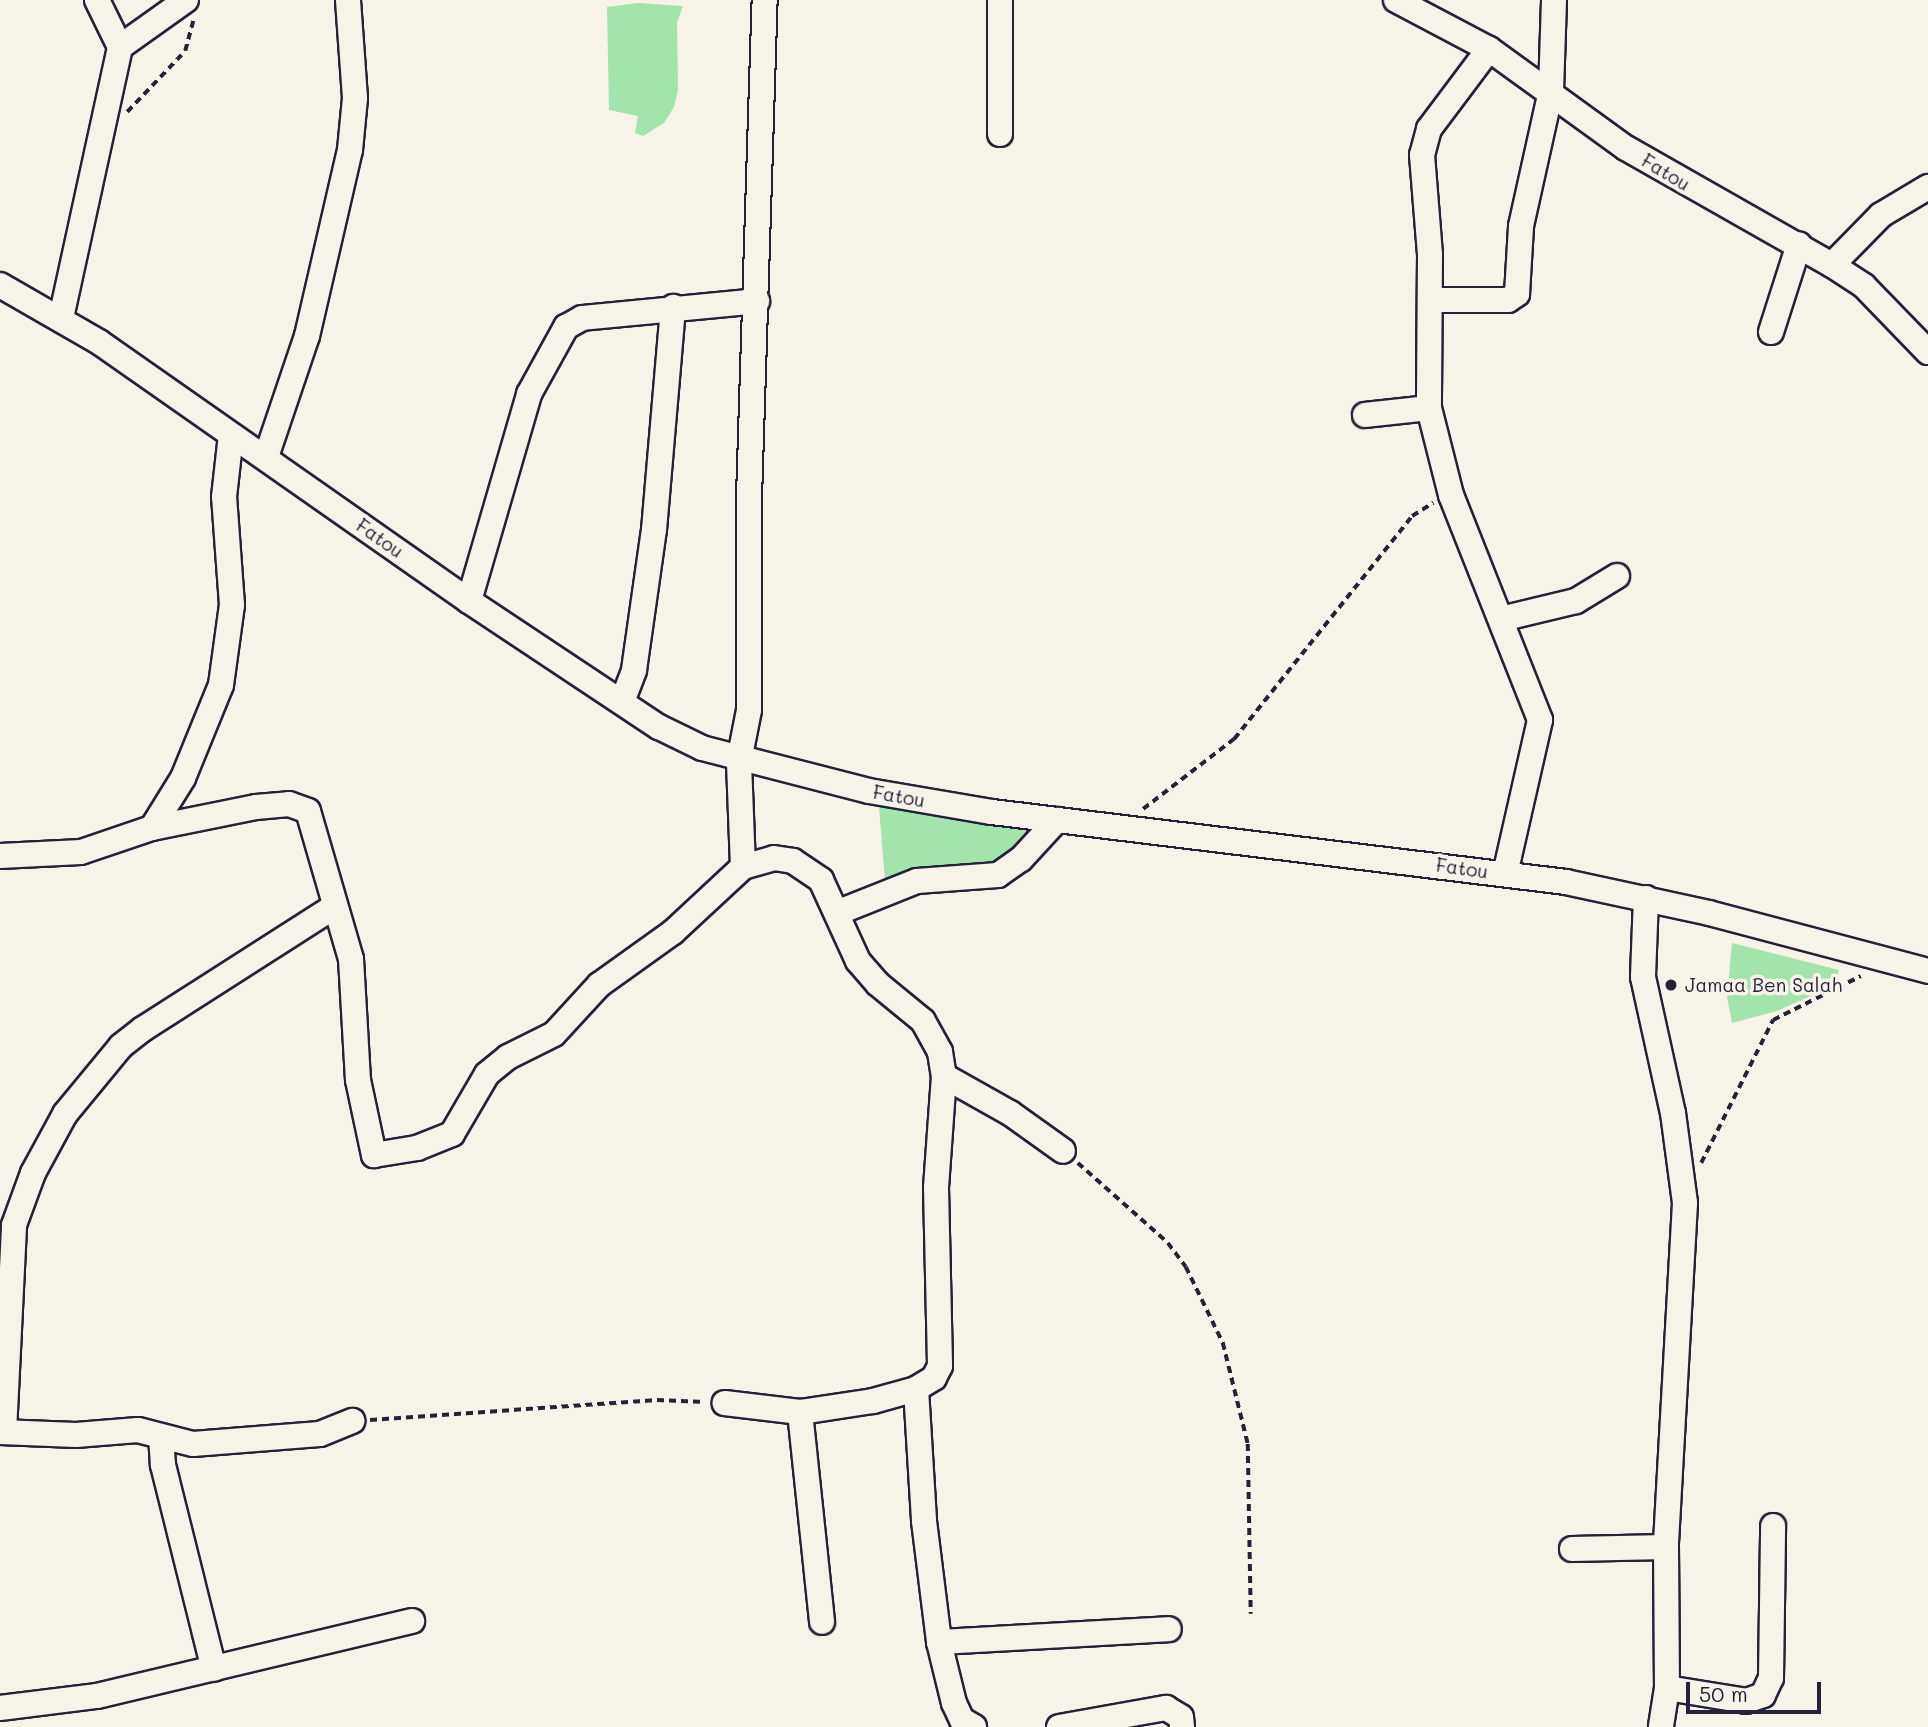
<!DOCTYPE html>
<style>
body{margin:0}
#map{position:relative;width:1928px;height:1727px;overflow:hidden;background:#f7f3e8;font-family:Mali,sans-serif}
div>[style]{position:absolute}
.green>*{inset:0;background:#a3e3ac}
.path>*{height:3.5px;margin-top:-1.75px;transform-origin:0;background:repeating-linear-gradient(90deg,#22223b 0 7px,transparent 0 12px)}
.roads{filter:drop-shadow(2px 0 #22223b) drop-shadow(-2px 0 #22223b) drop-shadow(0 2px #22223b) drop-shadow(0 -2px #22223b)}
.minor>*{height:24px;margin:-12px;padding:0 12px;transform-origin:12px;border-radius:12px;background:#f7f3e8}
.dots>*{width:19px;height:19px;translate:-50% -50%;box-sizing:border-box;border:4px solid #f7f3e8;border-radius:50%}
span{translate:-50% -50%;white-space:nowrap;text-align:center;line-height:1.15;-webkit-text-stroke:7px #f7f3e8;paint-order:stroke}
.street-label{font-size:19px;color:#22223b}
.poi-label{font-size:19px;color:#22223b}
.left{translate:0 -50%;text-align:left}
.scale{position:absolute;left:1686px;top:1682px;width:135px;height:32px;box-sizing:border-box;border:4px solid #22223b;border-top:0;padding-left:9px;font-size:21px;line-height:24px;white-space:nowrap;color:#22223b;-webkit-text-stroke:5px #f7f3e8;paint-order:stroke}
</style>
<div id="map">
<div class="green">
<div style="clip-path:polygon(639px 3px,683px 6px,677px 22px,678px 90px,674px 107px,664px 123px,643px 136px,635px 133px,638px 116px,609px 110px,607px 7px)"></div>
<div style="clip-path:polygon(879px 807px,1036px 832px,1019px 863px,885px 881px)"></div>
<div style="clip-path:polygon(1732px 943px,1839px 970px,1835px 985px,1777px 1011px,1732px 1023px,1727px 997px)"></div>
</div>
<div class="path">
<div style="left:127px;top:112px;width:84px;rotate:-46.4deg"></div>
<div style="left:185px;top:51px;width:31px;rotate:-75deg"></div>
<div style="left:1143px;top:809px;width:115px;rotate:-37.6deg"></div>
<div style="left:1234px;top:739px;width:285px;rotate:-51.4deg"></div>
<div style="left:1412px;top:516px;width:25px;rotate:-32deg"></div>
<div style="left:1078px;top:1163px;width:120px;rotate:41.6deg"></div>
<div style="left:1168px;top:1243px;width:30px;rotate:53deg"></div>
<div style="left:1186px;top:1267px;width:85px;rotate:64deg"></div>
<div style="left:1223px;top:1343px;width:104px;rotate:76.1deg"></div>
<div style="left:1248px;top:1444px;width:170px;rotate:89deg"></div>
<div style="left:1701px;top:1163px;width:160px;rotate:-63.3deg"></div>
<div style="left:1773px;top:1020px;width:98px;rotate:-26.6deg"></div>
<div style="left:370px;top:1420px;width:288px;rotate:-4deg"></div>
<div style="left:657px;top:1400px;width:48px;rotate:2.4deg"></div>
</div>
<div class="roads">
<div class="minor">
<div style="left:97px;top:0;width:52px;rotate:63.9deg"></div>
<div style="left:120px;top:47px;width:81px;rotate:-35.5deg"></div>
<div style="left:1396px;top:0;width:105px;rotate:27.8deg"></div>
<div style="left:1489px;top:49px;width:169px;rotate:35.9deg"></div>
<div style="left:1626px;top:148px;width:237px;rotate:29.6deg"></div>
<div style="left:1832px;top:265px;width:38px;rotate:33deg"></div>
<div style="left:1864px;top:286px;width:92px;rotate:45.9deg"></div>
<div style="left:1489px;top:49px;width:100px;rotate:126.9deg"></div>
<div style="left:1429px;top:129px;width:27px;rotate:105deg"></div>
<div style="left:1422px;top:155px;width:100px;rotate:85.4deg"></div>
<div style="left:1430px;top:255px;width:153px;rotate:90.4deg"></div>
<div style="left:1429px;top:408px;width:90px;rotate:75.8deg"></div>
<div style="left:1451px;top:495px;width:242px;rotate:68.4deg"></div>
<div style="left:1540px;top:720px;width:158px;rotate:102.8deg"></div>
<div style="left:1000px;top:134px;width:134px;rotate:-90deg"></div>
<div style="left:1832px;top:265px;width:70px;rotate:-45.6deg"></div>
<div style="left:1881px;top:215px;width:55px;rotate:-30.8deg"></div>
<div style="left:0;top:285px;width:114px;rotate:29.9deg"></div>
<div style="left:99px;top:342px;width:452px;rotate:35deg"></div>
<div style="left:469px;top:601px;width:228px;rotate:33.6deg"></div>
<div style="left:659px;top:727px;width:48px;rotate:26deg"></div>
<div style="left:702px;top:748px;width:172px;rotate:14.4deg"></div>
<div style="left:869px;top:791px;width:125px;rotate:9.7deg"></div>
<div style="left:992px;top:812px;width:578px;rotate:6.95deg"></div>
<div style="left:1566px;top:882px;width:146px;rotate:12.2deg"></div>
<div style="left:1709px;top:913px;width:227px;rotate:14.8deg"></div>
<div style="left:1430px;top:300px;width:78px"></div>
<div style="left:1508px;top:300px;width:11px;rotate:-34deg"></div>
<div style="left:1517px;top:294px;width:68px;rotate:-86.6deg"></div>
<div style="left:1521px;top:226px;width:138px;rotate:-77.5deg"></div>
<div style="left:1551px;top:91px;width:91px;rotate:-88.1deg"></div>
<div style="left:61px;top:318px;width:277px;rotate:-77.7deg"></div>
<div style="left:1771px;top:332px;width:92px;rotate:-72.3deg"></div>
<div style="left:1365px;top:415px;width:64px;rotate:-6.2deg"></div>
<div style="left:266px;top:457px;width:128px;rotate:-71.3deg"></div>
<div style="left:307px;top:336px;width:191px;rotate:-77deg"></div>
<div style="left:350px;top:150px;width:52px;rotate:-84.5deg"></div>
<div style="left:355px;top:98px;width:98px;rotate:-94.1deg"></div>
<div style="left:469px;top:601px;width:216px;rotate:-73.8deg"></div>
<div style="left:529px;top:394px;width:77px;rotate:-61.1deg"></div>
<div style="left:566px;top:327px;width:18px;rotate:-29deg"></div>
<div style="left:582px;top:318px;width:176px;rotate:-5.5deg"></div>
<div style="left:1501px;top:619px;width:77px;rotate:-13.5deg"></div>
<div style="left:1576px;top:601px;width:48px;rotate:-31.4deg"></div>
<div style="left:622px;top:702px;width:34px;rotate:-69deg"></div>
<div style="left:634px;top:670px;width:141px;rotate:-81.9deg"></div>
<div style="left:654px;top:530px;width:224px;rotate:-85.1deg"></div>
<div style="left:152px;top:828px;width:106px;rotate:-11.4deg"></div>
<div style="left:256px;top:807px;width:33px;rotate:-5deg"></div>
<div style="left:289px;top:804px;width:20px;rotate:20deg"></div>
<div style="left:308px;top:811px;width:154px;rotate:73.8deg"></div>
<div style="left:351px;top:959px;width:121px;rotate:86.7deg"></div>
<div style="left:358px;top:1080px;width:77px;rotate:78deg"></div>
<div style="left:374px;top:1155px;width:44px;rotate:-9.2deg"></div>
<div style="left:417px;top:1148px;width:38px;rotate:-22deg"></div>
<div style="left:452px;top:1134px;width:69px;rotate:-59.7deg"></div>
<div style="left:487px;top:1074px;width:27px;rotate:-39deg"></div>
<div style="left:508px;top:1057px;width:51px;rotate:-26.6deg"></div>
<div style="left:554px;top:1034px;width:67px;rotate:-47.4deg"></div>
<div style="left:599px;top:985px;width:91px;rotate:-35.6deg"></div>
<div style="left:673px;top:932px;width:96px;rotate:-42.9deg"></div>
<div style="left:743px;top:867px;width:32px;rotate:-16deg"></div>
<div style="left:774px;top:858px;width:19px;rotate:9deg"></div>
<div style="left:793px;top:861px;width:34px;rotate:34deg"></div>
<div style="left:821px;top:880px;width:89px;rotate:65.4deg"></div>
<div style="left:858px;top:961px;width:30px;rotate:49deg"></div>
<div style="left:878px;top:984px;width:58px;rotate:39.4deg"></div>
<div style="left:923px;top:1021px;width:35px;rotate:61deg"></div>
<div style="left:940px;top:1052px;width:24px;rotate:81deg"></div>
<div style="left:944px;top:1076px;width:112px;rotate:94.1deg"></div>
<div style="left:936px;top:1188px;width:178px;rotate:88.7deg"></div>
<div style="left:940px;top:1366px;width:13px;rotate:117deg"></div>
<div style="left:934px;top:1378px;width:21px;rotate:149deg"></div>
<div style="left:916px;top:1389px;width:45px;rotate:164.4deg"></div>
<div style="left:873px;top:1401px;width:74px;rotate:171.4deg"></div>
<div style="left:800px;top:1412px;width:76px;rotate:-173.2deg"></div>
<div style="left:0;top:856px;width:81px;rotate:-2.8deg"></div>
<div style="left:81px;top:852px;width:75px;rotate:-18.7deg"></div>
<div style="left:152px;top:828px;width:59px;rotate:-58.2deg"></div>
<div style="left:183px;top:778px;width:100px;rotate:-67.8deg"></div>
<div style="left:221px;top:685px;width:81px;rotate:-82.2deg"></div>
<div style="left:232px;top:605px;width:108px;rotate:-94.2deg"></div>
<div style="left:224px;top:497px;width:62px;rotate:-83.6deg"></div>
<div style="left:743px;top:867px;width:106px;rotate:-92.2deg"></div>
<div style="left:739px;top:761px;width:52px;rotate:-78.9deg"></div>
<div style="left:749px;top:710px;width:212px;rotate:-90deg"></div>
<div style="left:749px;top:498px;width:498px;rotate:-88.2deg"></div>
<div style="left:1646px;top:898px;width:79px;rotate:92.2deg"></div>
<div style="left:1643px;top:977px;width:139px;rotate:77.6deg"></div>
<div style="left:1673px;top:1113px;width:91px;rotate:82.4deg"></div>
<div style="left:1685px;top:1203px;width:345px;rotate:93.2deg"></div>
<div style="left:1666px;top:1547px;width:141px;rotate:89.6deg"></div>
<div style="left:1667px;top:1688px;width:39px;rotate:99deg"></div>
<div style="left:839px;top:912px;width:84px;rotate:-21.7deg"></div>
<div style="left:917px;top:881px;width:81px;rotate:-4.2deg"></div>
<div style="left:998px;top:875px;width:28px;rotate:-35deg"></div>
<div style="left:1021px;top:859px;width:53px;rotate:-47.3deg"></div>
<div style="left:944px;top:1076px;width:76px;rotate:29.3deg"></div>
<div style="left:1010px;top:1113px;width:65px;rotate:35.6deg"></div>
<div style="left:916px;top:1389px;width:132px;rotate:86.5deg"></div>
<div style="left:924px;top:1521px;width:122px;rotate:82.9deg"></div>
<div style="left:939px;top:1642px;width:63px;rotate:76.2deg"></div>
<div style="left:954px;top:1703px;width:19px;rotate:65deg"></div>
<div style="left:962px;top:1720px;width:14px;rotate:30deg"></div>
<div style="left:800px;top:1412px;width:211px;rotate:84deg"></div>
<div style="left:0;top:1432px;width:76px;rotate:2.3deg"></div>
<div style="left:76px;top:1435px;width:62px;rotate:-4.6deg"></div>
<div style="left:138px;top:1430px;width:57px;rotate:14.3deg"></div>
<div style="left:193px;top:1444px;width:127px;rotate:-4.5deg"></div>
<div style="left:320px;top:1434px;width:35px;rotate:-22deg"></div>
<div style="left:4px;top:1432px;width:207px;rotate:-87.2deg"></div>
<div style="left:14px;top:1225px;width:55px;rotate:-69.9deg"></div>
<div style="left:33px;top:1173px;width:67px;rotate:-61.5deg"></div>
<div style="left:65px;top:1114px;width:88px;rotate:-50.5deg"></div>
<div style="left:121px;top:1046px;width:28px;rotate:-38deg"></div>
<div style="left:143px;top:1029px;width:227px;rotate:-32.6deg"></div>
<div style="left:161px;top:1437px;width:28px;rotate:86deg"></div>
<div style="left:163px;top:1465px;width:210px;rotate:76deg"></div>
<div style="left:1572px;top:1549px;width:94px;rotate:-1.2deg"></div>
<div style="left:939px;top:1642px;width:230px;rotate:-3.2deg"></div>
<div style="left:1667px;top:1688px;width:80px;rotate:9.3deg"></div>
<div style="left:1746px;top:1701px;width:18px;rotate:-19deg"></div>
<div style="left:1763px;top:1695px;width:19px;rotate:-65deg"></div>
<div style="left:1771px;top:1678px;width:152px;rotate:-89.2deg"></div>
<div style="left:0;top:1708px;width:98px;rotate:-7.1deg"></div>
<div style="left:97px;top:1696px;width:324px;rotate:-13.4deg"></div>
<div style="left:1059px;top:1727px;width:109px;rotate:-10.1deg"></div>
<div style="left:1166px;top:1708px;width:17px;rotate:31deg"></div>
<div style="left:1181px;top:1717px;width:10px;rotate:84deg"></div>
</div>
</div>
<div class="dots">
<div style="left:1671px;top:985px;background:#22223b"></div>
</div>
<div class="street-label">
<span style="left:1666px;top:172px;rotate:31deg">Fatou</span>
<span style="left:380px;top:538px;rotate:35deg">Fatou</span>
<span style="left:899px;top:796px;rotate:10deg">Fatou</span>
<span style="left:1462px;top:868px;rotate:8deg">Fatou</span>
</div>
<div class="poi-label">
<span class="left" style="left:1685px;top:985px">Jamaa Ben Salah</span>
</div>
<div class="scale">50 m</div>
</div>
